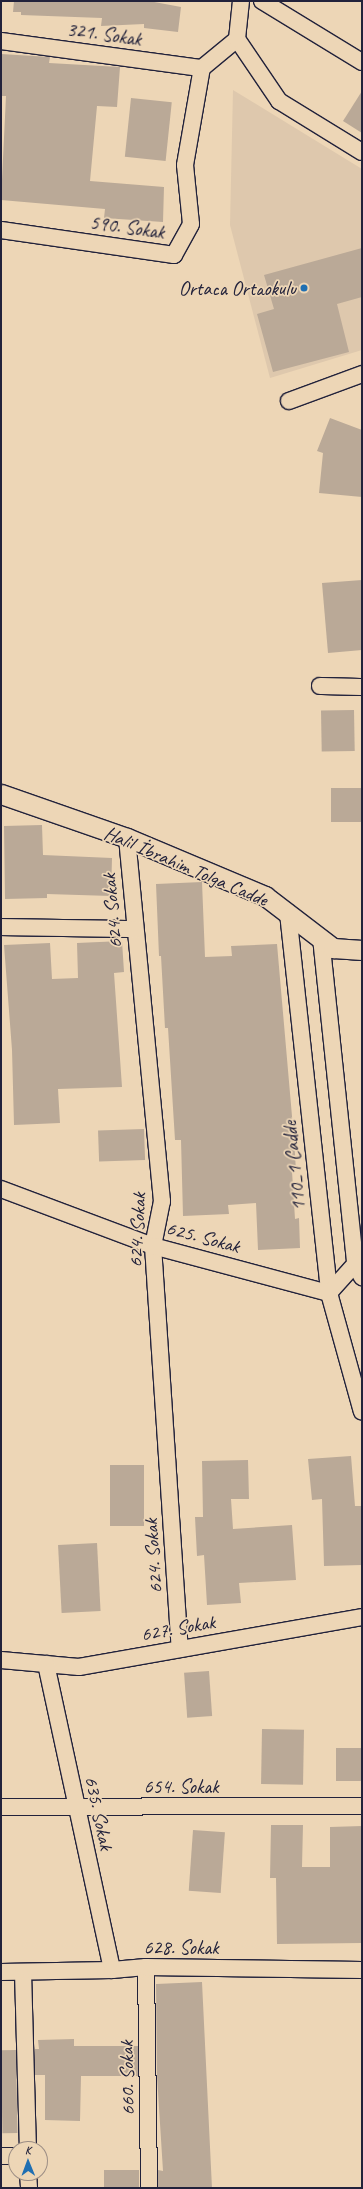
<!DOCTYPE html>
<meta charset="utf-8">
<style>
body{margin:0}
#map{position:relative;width:363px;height:2189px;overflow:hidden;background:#edd6b6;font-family:Caveat,sans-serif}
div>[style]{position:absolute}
.built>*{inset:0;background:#dec8ad}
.building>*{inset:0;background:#baa997;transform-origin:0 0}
.roads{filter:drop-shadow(1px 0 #22223b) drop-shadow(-1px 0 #22223b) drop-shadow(0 1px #22223b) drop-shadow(0 -1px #22223b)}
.minor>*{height:16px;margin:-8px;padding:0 8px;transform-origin:8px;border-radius:8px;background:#edd6b6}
.tertiary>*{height:19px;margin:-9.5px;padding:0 9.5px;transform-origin:9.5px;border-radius:9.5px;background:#edd6b6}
.dots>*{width:11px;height:11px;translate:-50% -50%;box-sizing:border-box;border:2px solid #edd6b6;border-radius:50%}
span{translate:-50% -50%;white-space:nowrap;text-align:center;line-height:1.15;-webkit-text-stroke:3.5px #edd6b6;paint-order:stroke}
.street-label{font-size:20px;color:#22223b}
.poi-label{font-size:20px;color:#22223b}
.right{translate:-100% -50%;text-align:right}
.frame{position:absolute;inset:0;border:2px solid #22223b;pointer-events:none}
.north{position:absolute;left:8px;top:2141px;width:40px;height:40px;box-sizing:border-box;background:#edd6b6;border:1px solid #9c8e85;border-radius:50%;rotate:359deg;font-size:11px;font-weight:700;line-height:16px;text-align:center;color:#22223b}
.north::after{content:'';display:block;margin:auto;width:14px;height:18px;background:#1f6fb2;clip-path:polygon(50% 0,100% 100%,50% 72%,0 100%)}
</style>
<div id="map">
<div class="built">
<div style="clip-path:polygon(233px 90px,362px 169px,362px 350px,270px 378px,230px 225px)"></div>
</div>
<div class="building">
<div style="clip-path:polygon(14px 1px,149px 1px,181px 7px,178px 32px,144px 28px,144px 24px,101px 26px,102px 18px,21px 15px,21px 12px,13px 12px)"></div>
<div style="clip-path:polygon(1px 54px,50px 57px,49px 63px,120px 67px,117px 107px,97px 106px,90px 181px,164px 187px,163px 222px,104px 218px,105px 209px,1px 200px,6px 96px,1px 96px)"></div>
<div style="clip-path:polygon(362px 91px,362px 133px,343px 121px)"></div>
<div style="left:131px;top:98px;width:41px;height:59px;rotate:6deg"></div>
<div style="clip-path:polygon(362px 248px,362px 297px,337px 304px,349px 352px,273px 372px,257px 314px,274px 309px,264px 275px)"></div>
<div style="clip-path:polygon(330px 418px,362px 430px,362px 497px,319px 493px,323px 453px,317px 451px)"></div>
<div style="clip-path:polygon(362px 580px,362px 650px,328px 653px,322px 583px)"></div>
<div style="left:354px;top:710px;width:41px;height:33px;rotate:89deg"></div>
<div style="left:331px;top:788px;width:31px;height:34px"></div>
<div style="clip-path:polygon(42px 825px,43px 855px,112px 858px,111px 896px,47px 894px,47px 898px,5px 899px,4px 826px)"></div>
<div style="clip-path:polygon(202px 882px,205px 957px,232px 956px,231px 946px,277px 944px,294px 1139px,296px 1171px,292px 1171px,295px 1219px,299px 1218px,300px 1248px,258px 1250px,256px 1203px,228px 1205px,229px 1214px,183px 1216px,181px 1140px,175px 1140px,168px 1028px,165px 1028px,161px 956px,159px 956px,156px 884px)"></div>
<div style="clip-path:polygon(122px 941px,124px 972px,114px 973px,122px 1087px,58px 1089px,60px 1123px,14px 1125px,12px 1050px,4px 945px,50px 943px,52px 979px,78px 978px,77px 943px)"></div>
<div style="left:144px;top:1129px;width:31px;height:46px;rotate:88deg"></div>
<div style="clip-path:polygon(351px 1456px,355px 1506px,362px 1506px,362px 1565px,324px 1566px,322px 1499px,312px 1500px,308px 1459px)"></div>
<div style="clip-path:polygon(248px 1460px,249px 1499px,231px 1499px,233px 1529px,292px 1525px,296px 1580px,239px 1583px,241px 1603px,207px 1605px,204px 1555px,197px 1556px,195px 1517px,203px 1517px,202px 1461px)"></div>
<div style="left:110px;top:1465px;width:34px;height:61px"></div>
<div style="left:97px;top:1543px;width:68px;height:39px;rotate:87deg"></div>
<div style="left:209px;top:1671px;width:45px;height:25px;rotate:86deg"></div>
<div style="left:262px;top:1729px;width:42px;height:55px;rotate:1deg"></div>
<div style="left:362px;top:1748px;width:33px;height:26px;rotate:90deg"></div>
<div style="clip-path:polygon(271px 1825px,303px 1825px,302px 1867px,330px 1867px,330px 1827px,362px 1826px,362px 1943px,277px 1944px,276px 1878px,270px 1878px)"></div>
<div style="left:193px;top:1830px;width:32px;height:61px;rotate:4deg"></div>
<div style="clip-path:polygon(202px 1982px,212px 2188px,158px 2188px,158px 2170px,163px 2171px,157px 2076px,156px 1984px)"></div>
<div style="clip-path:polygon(74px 2039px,74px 2046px,138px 2046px,138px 2076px,81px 2076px,80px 2121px,45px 2120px,45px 2075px,35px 2075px,35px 2049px,39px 2049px,38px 2040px)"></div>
<div style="left:16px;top:2050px;width:83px;height:15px;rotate:89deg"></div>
<div style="left:104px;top:2170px;width:35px;height:18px"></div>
</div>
<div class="roads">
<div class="minor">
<div style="left:262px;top:1px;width:117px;rotate:31.4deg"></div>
<div style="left:237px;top:39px;width:75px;rotate:55.9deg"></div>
<div style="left:279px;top:101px;width:97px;rotate:31.6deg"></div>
<div style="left:1px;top:41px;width:203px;rotate:7.7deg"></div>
<div style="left:202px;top:68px;width:45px;rotate:-39.6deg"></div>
<div style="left:237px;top:39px;width:38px;rotate:-84deg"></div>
<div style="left:1px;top:230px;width:175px;rotate:8.2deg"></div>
<div style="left:174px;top:255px;width:35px;rotate:-61deg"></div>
<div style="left:191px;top:224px;width:59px;rotate:-95.8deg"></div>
<div style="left:185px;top:165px;width:98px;rotate:-80.1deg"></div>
<div style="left:289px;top:401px;width:78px;rotate:-20.3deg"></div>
<div style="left:320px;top:686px;width:42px;rotate:1.4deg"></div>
<div style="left:127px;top:838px;width:365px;rotate:84.5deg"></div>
<div style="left:162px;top:1201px;width:46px;rotate:101.3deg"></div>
<div style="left:153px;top:1246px;width:404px;rotate:86.2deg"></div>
<div style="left:288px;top:913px;width:382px;rotate:83.8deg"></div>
<div style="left:329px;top:1293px;width:123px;rotate:74.5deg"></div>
<div style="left:1px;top:927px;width:134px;rotate:0.9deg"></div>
<div style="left:321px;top:938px;width:328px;rotate:84deg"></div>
<div style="left:355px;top:1264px;width:15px;rotate:62deg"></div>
<div style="left:1px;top:1189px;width:162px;rotate:20.6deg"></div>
<div style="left:153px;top:1246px;width:182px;rotate:15deg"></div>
<div style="left:329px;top:1293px;width:39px;rotate:-48deg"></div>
<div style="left:355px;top:1264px;width:7px;rotate:-16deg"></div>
<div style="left:1px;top:1660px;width:78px;rotate:5.1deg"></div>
<div style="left:79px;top:1667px;width:287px;rotate:-10deg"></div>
<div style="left:46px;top:1664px;width:313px;rotate:77.8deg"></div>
<div style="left:1px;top:1807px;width:361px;rotate:-0.2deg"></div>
<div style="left:146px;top:1967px;width:221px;rotate:89.2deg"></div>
<div style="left:1px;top:1972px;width:111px;rotate:-1deg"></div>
<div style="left:112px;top:1970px;width:34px;rotate:-5deg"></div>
<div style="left:146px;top:1967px;width:216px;rotate:0.8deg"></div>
<div style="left:23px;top:1972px;width:177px;rotate:88.4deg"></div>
<div style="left:1px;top:2156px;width:15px"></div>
<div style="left:28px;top:2173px;width:15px;rotate:86deg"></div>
</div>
<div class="tertiary">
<div style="left:1px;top:794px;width:133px;rotate:19.2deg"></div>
<div style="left:127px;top:838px;width:150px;rotate:22.8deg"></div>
<div style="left:265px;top:896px;width:86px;rotate:37.4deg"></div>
<div style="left:333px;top:948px;width:29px;rotate:4deg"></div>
</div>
</div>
<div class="dots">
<div style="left:304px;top:288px;background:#1f6fb2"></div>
</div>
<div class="street-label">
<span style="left:104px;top:34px;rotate:8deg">321. Sokak</span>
<span style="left:127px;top:227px;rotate:8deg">590. Sokak</span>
<span style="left:186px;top:866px;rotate:23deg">Halil İbrahim Tolga Cadde</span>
<span style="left:112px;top:911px;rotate:-95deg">624. Sokak</span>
<span style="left:294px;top:1166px;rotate:-96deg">110_1 Cadde</span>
<span style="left:137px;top:1230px;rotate:-87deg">624. Sokak</span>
<span style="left:203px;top:1237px;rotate:15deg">625. Sokak</span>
<span style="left:153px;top:1556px;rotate:-94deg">624. Sokak</span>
<span style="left:178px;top:1628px;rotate:-10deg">627. Sokak</span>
<span style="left:181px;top:1786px">654. Sokak</span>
<span style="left:99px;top:1813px;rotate:78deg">635. Sokak</span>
<span style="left:181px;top:1947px">628. Sokak</span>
<span style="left:127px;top:2078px;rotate:-91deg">660. Sokak</span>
</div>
<div class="poi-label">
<span class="right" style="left:296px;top:288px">Ortaca Ortaokulu</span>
</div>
<div class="frame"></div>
<div class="north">K</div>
</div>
